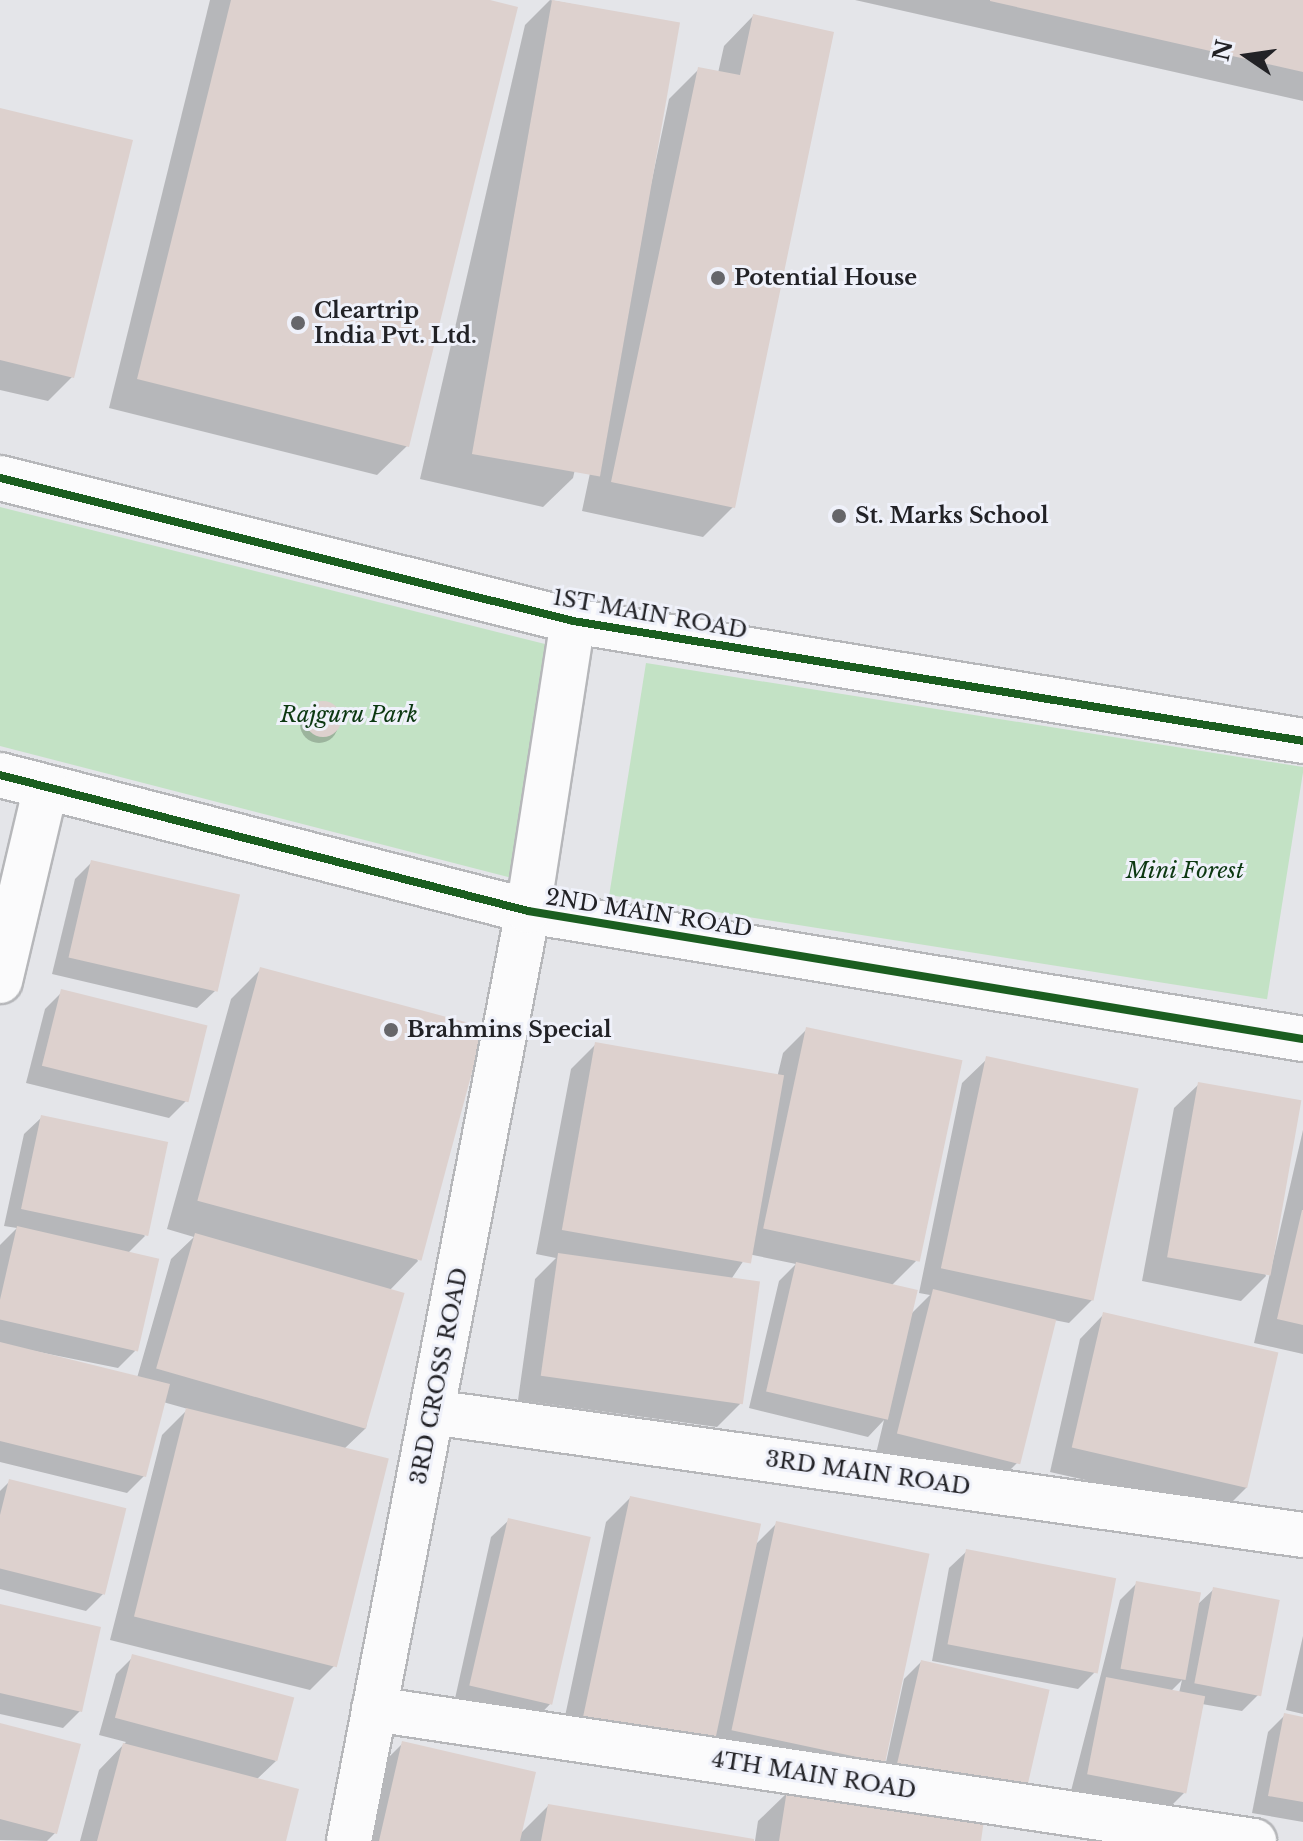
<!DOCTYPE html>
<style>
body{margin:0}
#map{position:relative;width:1303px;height:1841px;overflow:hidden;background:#e4e5e9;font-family:"Libre Baskerville",serif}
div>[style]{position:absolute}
.green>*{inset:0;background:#c3e2c5;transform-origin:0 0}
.shadow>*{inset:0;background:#0003}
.round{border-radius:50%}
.building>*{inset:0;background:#ddd1ce;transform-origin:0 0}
.roads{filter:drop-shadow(2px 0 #b6b7ba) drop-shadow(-2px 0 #b6b7ba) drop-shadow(0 2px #b6b7ba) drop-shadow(0 -2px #b6b7ba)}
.street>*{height:44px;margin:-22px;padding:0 22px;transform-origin:22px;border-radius:22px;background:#fbfbfc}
.cycleway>*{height:8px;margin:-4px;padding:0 4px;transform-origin:4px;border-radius:4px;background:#1b5e20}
.dots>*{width:22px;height:22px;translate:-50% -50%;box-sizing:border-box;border:4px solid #eff1fa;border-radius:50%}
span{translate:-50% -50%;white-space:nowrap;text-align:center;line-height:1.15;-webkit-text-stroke:6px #eff1fa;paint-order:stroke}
.poi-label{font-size:22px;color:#222226;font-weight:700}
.left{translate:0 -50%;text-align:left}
.street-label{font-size:22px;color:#222226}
.park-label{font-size:22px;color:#0c3811;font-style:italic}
.north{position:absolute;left:1207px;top:16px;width:80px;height:80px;-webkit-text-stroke:6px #eff1fa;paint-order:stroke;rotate:283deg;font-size:22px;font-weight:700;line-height:32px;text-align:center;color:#222226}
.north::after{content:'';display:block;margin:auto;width:28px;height:36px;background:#222226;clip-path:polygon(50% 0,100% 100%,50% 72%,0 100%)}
</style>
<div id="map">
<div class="green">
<div style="clip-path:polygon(0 507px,549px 645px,512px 878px,0 746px)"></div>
<div style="left:646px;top:663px;width:666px;height:235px;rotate:9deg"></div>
</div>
<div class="shadow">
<div style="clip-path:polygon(210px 0,482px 0,407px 446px,377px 475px,109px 408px)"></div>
<div style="clip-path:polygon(550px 0,678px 24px,573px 478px,543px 507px,420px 479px,525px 25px)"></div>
<div style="clip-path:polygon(855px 0,1303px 0,1303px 101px)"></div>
<div style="clip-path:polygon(753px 16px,733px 507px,703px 537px,582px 511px,669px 99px,699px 69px,718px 73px,724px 46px)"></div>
<div style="clip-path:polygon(0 110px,72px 377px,48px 401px,0 390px)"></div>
<div class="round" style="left:300px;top:705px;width:38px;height:38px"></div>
<div style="clip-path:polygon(92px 862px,215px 991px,197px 1008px,52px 974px,75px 879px)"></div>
<div style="clip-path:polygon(261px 969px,418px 1261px,389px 1291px,366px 1428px,344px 1449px,335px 1665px,310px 1690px,110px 1640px,162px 1435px,188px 1409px,163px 1402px,144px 1476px,127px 1493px,0 1462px,0 1245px,17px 1228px,4px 1226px,24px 1134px,42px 1117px,145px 1236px,127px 1254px,135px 1351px,118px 1368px,9px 1346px,137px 1378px,171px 1259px,194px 1237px,167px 1229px,231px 999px)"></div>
<div style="clip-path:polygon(62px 992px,186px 1101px,169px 1118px,26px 1083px,45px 1009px)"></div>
<div style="clip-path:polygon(807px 1029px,916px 1261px,891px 1286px,910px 1315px,930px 1295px,919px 1293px,962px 1083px,987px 1059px,1093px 1299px,1069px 1323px,1054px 1320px,1017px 1463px,993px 1487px,875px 1458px,884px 1420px,868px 1437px,749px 1408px,779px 1281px,796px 1264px,748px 1254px,732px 1278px,742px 1402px,717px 1427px,518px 1400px,535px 1279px,556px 1258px,536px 1254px,571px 1069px,596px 1044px,777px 1078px,783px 1053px)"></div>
<div style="clip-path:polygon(1199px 1084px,1266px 1276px,1241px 1301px,1142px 1281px,1174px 1108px)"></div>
<div style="clip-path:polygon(1303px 1130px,1303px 1354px,1254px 1343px)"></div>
<div style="clip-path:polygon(1104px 1314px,1247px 1487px,1223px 1511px,1050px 1472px,1080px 1339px)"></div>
<div style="clip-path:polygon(10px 1481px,103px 1594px,86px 1611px,0 1589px,0 1491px)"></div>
<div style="clip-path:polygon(630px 1498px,754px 1546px,777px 1523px,881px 1762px,856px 1787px,560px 1740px,606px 1522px)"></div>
<div style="clip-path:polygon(509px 1520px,551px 1703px,534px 1721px,454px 1703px,491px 1537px)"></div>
<div style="clip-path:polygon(967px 1551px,1095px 1672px,1078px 1689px,932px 1661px,949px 1568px)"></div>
<div style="clip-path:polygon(evenodd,1137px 1583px,1196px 1606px,1214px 1589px,1259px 1694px,1242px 1711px,1202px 1704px,1185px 1792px,1168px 1809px,1071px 1791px,1120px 1600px,1137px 1583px,1182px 1680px,1179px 1693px,1171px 1691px,1182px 1680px)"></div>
<div style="clip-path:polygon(0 1606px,80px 1711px,63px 1728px,0 1714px)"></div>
<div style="clip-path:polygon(1303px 1636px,1303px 1714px,1286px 1710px)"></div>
<div style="clip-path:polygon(133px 1657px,276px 1761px,256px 1780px,284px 1841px,80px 1841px,99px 1770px,126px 1742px,99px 1735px,116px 1674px)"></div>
<div style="clip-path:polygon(921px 1662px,1008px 1809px,882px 1781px,904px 1679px)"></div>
<div style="clip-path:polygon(1285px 1715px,1303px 1719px,1303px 1822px,1252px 1813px,1268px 1732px)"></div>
<div style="clip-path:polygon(0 1725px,55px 1833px,47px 1841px,0 1840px)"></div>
<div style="clip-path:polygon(403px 1743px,520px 1834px,548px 1806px,750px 1841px,361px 1841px,378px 1768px)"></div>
<div style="clip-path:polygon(788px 1792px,979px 1841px,755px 1841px,758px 1821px)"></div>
</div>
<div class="building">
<div style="clip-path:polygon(231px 0,490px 0,518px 7px,409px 447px,137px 379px)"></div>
<div style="left:552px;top:0;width:130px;height:461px;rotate:10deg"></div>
<div style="clip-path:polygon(990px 0,1303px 0,1303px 72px,990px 1px)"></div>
<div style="clip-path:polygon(753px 14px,834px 32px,735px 508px,611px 482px,698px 67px,740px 75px)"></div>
<div style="clip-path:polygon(0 108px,133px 140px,74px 378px,0 360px)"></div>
<div class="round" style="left:305px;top:701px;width:36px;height:36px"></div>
<div style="left:91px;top:860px;width:153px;height:100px;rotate:13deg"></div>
<div style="left:260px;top:967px;width:232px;height:242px;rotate:15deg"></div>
<div style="left:61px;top:989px;width:151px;height:79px;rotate:14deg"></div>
<div style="left:806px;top:1027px;width:160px;height:206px;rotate:12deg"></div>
<div style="left:595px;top:1042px;width:192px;height:191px;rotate:10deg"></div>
<div style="left:986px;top:1056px;width:156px;height:217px;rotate:12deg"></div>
<div style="left:1198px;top:1082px;width:105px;height:178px;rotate:10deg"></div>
<div style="left:41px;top:1115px;width:130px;height:96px;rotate:12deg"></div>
<div style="clip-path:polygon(1302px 1210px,1303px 1210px,1303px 1325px,1277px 1319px)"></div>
<div style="left:17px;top:1226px;width:146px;height:95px;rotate:13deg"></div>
<div style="left:195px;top:1233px;width:218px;height:141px;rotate:16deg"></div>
<div style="left:558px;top:1253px;width:204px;height:124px;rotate:8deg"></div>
<div style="left:796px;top:1262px;width:125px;height:133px;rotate:13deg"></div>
<div style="left:933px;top:1289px;width:127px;height:149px;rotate:14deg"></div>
<div style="left:1103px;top:1312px;width:180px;height:139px;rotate:13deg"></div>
<div style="clip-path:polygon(0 1342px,170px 1384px,146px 1477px,0 1441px)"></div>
<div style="left:186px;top:1408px;width:209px;height:215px;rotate:14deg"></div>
<div style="left:9px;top:1479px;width:121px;height:89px;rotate:14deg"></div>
<div style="left:630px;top:1496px;width:134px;height:225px;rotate:12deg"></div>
<div style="left:508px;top:1518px;width:85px;height:172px;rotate:13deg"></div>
<div style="left:776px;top:1521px;width:157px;height:214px;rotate:12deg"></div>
<div style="left:966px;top:1549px;width:153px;height:97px;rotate:11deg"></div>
<div style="left:1136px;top:1581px;width:66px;height:89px;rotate:10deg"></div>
<div style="left:1213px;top:1587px;width:68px;height:98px;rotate:11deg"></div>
<div style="clip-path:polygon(0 1604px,101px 1627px,82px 1712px,0 1693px)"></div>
<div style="left:132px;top:1654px;width:168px;height:66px;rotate:15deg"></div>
<div style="left:921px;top:1660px;width:132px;height:107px;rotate:13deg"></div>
<div style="left:1106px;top:1677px;width:101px;height:99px;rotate:11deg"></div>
<div style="clip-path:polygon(1284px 1713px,1303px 1717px,1303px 1802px,1268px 1796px)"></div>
<div style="clip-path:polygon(0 1723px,81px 1744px,57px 1834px,0 1819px)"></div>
<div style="clip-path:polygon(402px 1741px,536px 1772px,520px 1841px,379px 1841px)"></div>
<div style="clip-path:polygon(123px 1743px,299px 1789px,286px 1841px,97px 1841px)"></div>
<div style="clip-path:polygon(787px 1790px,984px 1820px,981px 1841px,779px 1841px)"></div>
<div style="clip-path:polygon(548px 1804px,754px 1839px,754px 1841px,541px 1841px)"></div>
</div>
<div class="roads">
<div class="street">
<div style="left:0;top:478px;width:591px;rotate:14.01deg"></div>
<div style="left:573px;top:621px;width:740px;rotate:9.33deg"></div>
<div style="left:0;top:775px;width:545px;rotate:14.44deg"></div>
<div style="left:528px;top:911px;width:785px;rotate:9.38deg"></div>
<div style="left:0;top:981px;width:199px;rotate:-76.7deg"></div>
<div style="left:432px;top:1412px;width:880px;rotate:8.04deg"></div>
<div style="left:374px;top:1709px;width:890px;rotate:8.53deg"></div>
<div style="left:349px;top:1841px;width:947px;rotate:-79.11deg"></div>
<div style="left:528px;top:911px;width:293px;rotate:-81.2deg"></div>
</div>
</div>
<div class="cycleway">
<div style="left:0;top:478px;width:591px;rotate:14.01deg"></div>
<div style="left:573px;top:621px;width:740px;rotate:9.33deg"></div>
<div style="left:0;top:775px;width:545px;rotate:14.44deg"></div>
<div style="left:528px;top:911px;width:785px;rotate:9.38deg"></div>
</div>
<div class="dots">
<div style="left:718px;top:278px;background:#66666a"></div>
<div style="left:298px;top:323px;background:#66666a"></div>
<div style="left:839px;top:516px;background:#66666a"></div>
<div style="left:391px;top:1030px;background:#66666a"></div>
</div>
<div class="poi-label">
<span class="left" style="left:734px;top:278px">Potential House</span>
<span class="left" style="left:314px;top:323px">Cleartrip<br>India Pvt. Ltd.</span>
<span class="left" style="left:855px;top:516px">St. Marks School</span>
<span class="left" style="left:407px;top:1030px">Brahmins Special</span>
</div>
<div class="street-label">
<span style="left:650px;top:614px;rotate:10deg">1ST MAIN ROAD</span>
<span style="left:649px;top:913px;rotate:9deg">2ND MAIN ROAD</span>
<span style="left:439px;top:1376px;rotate:-79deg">3RD CROSS ROAD</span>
<span style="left:868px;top:1473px;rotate:8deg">3RD MAIN ROAD</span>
<span style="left:814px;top:1775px;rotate:9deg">4TH MAIN ROAD</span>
</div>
<div class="park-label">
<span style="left:349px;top:715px">Rajguru Park</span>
<span style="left:1185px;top:871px">Mini Forest</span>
</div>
<div class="north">N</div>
</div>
